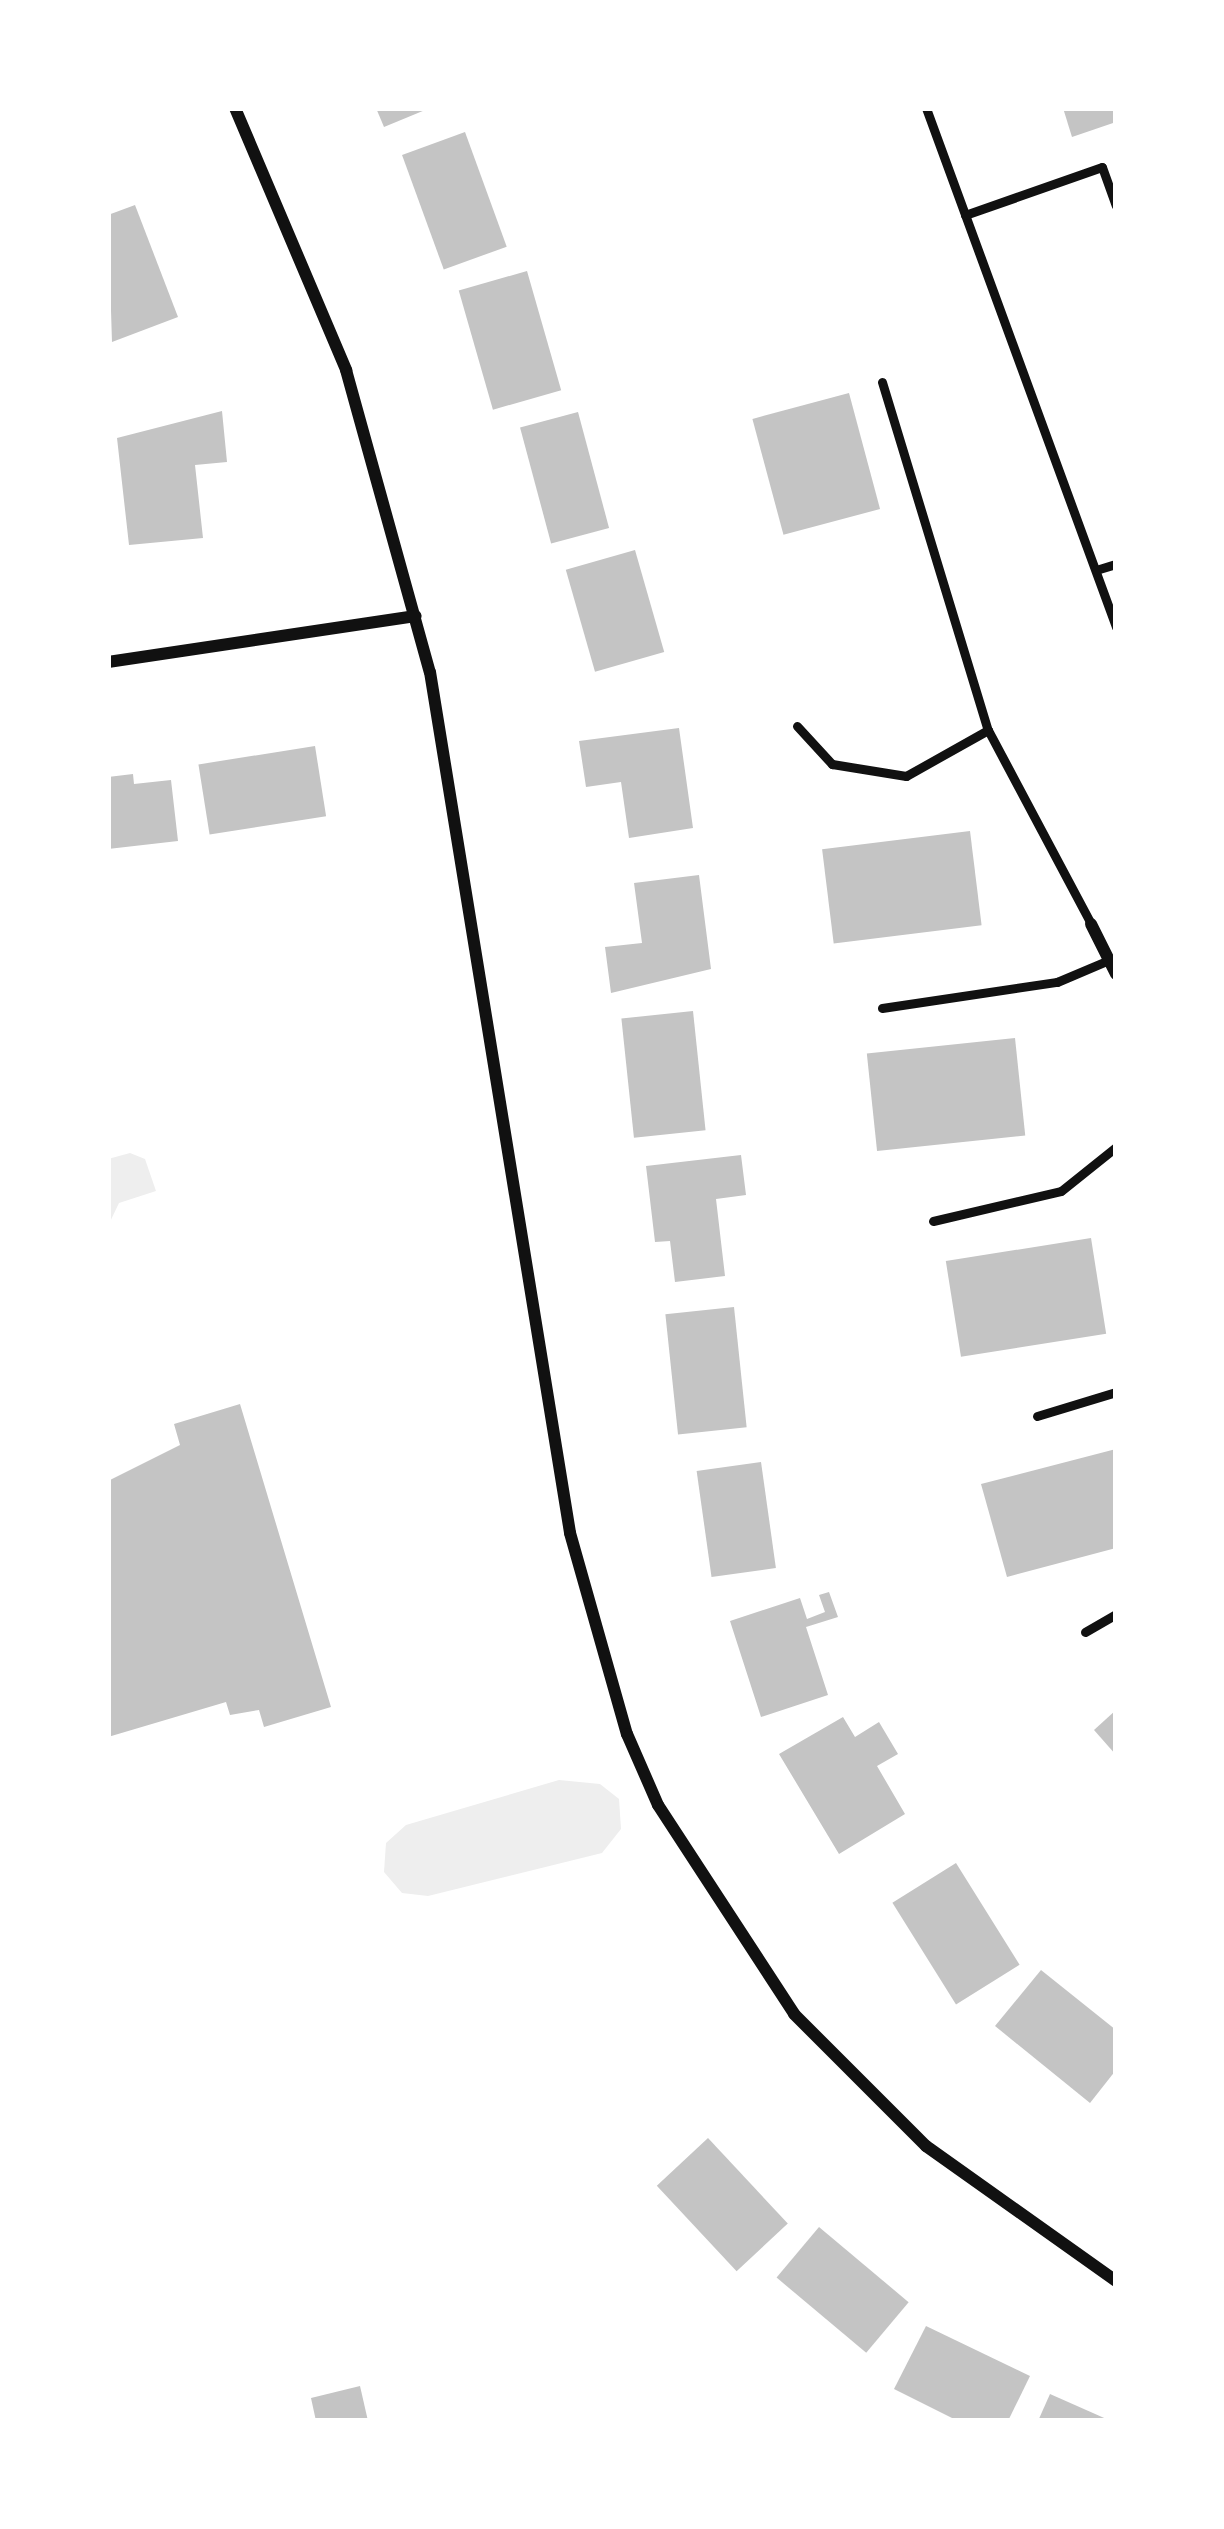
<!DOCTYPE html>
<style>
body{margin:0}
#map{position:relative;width:1224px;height:2529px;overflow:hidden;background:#fff;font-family:"Noto Serif",serif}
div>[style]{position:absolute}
.green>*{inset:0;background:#eee}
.building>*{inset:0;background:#c4c4c4;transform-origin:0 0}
.service>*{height:9px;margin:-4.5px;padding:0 4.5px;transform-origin:4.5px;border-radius:4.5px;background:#111}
.minor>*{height:12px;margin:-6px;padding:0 6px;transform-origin:6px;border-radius:6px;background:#111}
span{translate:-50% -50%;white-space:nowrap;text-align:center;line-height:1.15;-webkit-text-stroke:9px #fff;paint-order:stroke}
.frame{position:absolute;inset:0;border:111px solid #fff;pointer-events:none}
</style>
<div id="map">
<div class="green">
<div style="clip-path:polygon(130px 1153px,145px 1159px,156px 1191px,119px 1203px,108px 1226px,108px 1159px)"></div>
<div style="clip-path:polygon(559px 1780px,600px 1784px,619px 1799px,621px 1829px,602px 1853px,428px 1896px,402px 1893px,384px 1872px,386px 1843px,406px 1825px)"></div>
</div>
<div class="building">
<div style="clip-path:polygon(376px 108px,430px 108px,384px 127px)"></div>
<div style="clip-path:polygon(1063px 108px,1116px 108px,1116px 122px,1072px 137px)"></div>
<div style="left:465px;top:132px;width:122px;height:67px;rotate:70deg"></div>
<div style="clip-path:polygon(135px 205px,178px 317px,112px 342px,108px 215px)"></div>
<div style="left:527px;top:271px;width:124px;height:71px;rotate:74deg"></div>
<div style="left:849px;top:393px;width:120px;height:100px;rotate:75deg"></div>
<div style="clip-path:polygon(222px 411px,227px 462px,195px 465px,203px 538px,129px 545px,117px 438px)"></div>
<div style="left:578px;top:412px;width:120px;height:60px;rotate:75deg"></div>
<div style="left:635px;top:550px;width:106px;height:72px;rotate:74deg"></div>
<div style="clip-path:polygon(679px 728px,693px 828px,629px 838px,621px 782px,586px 787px,579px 741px)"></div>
<div style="left:315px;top:746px;width:71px;height:118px;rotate:81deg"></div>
<div style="clip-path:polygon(133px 774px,134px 784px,171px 780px,178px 841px,108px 849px,108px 777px)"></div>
<div style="left:970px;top:831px;width:95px;height:149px;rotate:83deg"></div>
<div style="clip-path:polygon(699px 875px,711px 969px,611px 993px,605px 947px,642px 943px,634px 883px)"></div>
<div style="left:693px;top:1011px;width:120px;height:72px;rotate:84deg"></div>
<div style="left:1015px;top:1038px;width:98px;height:149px;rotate:84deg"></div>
<div style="clip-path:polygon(741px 1155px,746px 1195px,716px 1199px,725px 1276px,675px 1282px,670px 1241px,655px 1242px,646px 1166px)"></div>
<div style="left:1091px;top:1238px;width:97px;height:147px;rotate:81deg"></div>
<div style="left:734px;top:1307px;width:121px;height:69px;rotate:84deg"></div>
<div style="clip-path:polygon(240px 1404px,331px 1707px,264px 1727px,259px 1710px,230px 1715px,226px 1702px,108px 1737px,108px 1481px,180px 1445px,174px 1424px)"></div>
<div style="clip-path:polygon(1116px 1449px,1116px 1548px,1007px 1577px,981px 1484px)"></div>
<div style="left:761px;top:1462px;width:107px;height:65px;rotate:82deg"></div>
<div style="clip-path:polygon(829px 1592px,838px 1617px,806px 1627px,828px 1695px,761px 1717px,730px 1621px,800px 1598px,807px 1619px,825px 1612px,819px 1595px)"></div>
<div style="clip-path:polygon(1116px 1710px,1116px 1755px,1094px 1730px)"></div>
<div style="clip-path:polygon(843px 1717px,855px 1737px,879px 1722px,898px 1754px,877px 1766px,905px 1814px,839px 1854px,779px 1754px)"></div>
<div style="left:956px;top:1863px;width:120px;height:75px;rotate:58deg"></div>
<div style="clip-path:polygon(1041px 1970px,1116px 2030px,1116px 2070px,1090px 2103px,995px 2026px)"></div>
<div style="left:708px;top:2138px;width:117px;height:70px;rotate:47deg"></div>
<div style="left:819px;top:2227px;width:117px;height:66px;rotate:40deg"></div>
<div style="clip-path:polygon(926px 2326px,1030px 2376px,1008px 2421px,958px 2421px,894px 2389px)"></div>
<div style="clip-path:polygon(360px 2386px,368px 2421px,316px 2421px,311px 2398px)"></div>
<div style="clip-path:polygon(1050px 2394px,1111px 2421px,1038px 2421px)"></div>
</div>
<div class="service">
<div style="left:926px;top:108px;width:553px;rotate:69.89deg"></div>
<div style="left:965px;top:215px;width:145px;rotate:-19.3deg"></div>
<div style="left:1102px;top:167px;width:41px;rotate:70.3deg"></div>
<div style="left:882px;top:382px;width:364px;rotate:73.1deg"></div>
<div style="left:988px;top:730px;width:220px;rotate:62deg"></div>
<div style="left:1096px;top:570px;width:21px;rotate:-17deg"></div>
<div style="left:797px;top:726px;width:52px;rotate:47.4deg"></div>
<div style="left:832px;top:764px;width:75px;rotate:9.2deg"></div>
<div style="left:906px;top:776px;width:94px;rotate:-29.3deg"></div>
<div style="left:882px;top:1008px;width:177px;rotate:-8.5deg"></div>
<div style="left:1057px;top:982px;width:56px;rotate:-22.9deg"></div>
<div style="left:933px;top:1221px;width:131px;rotate:-13.2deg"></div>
<div style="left:1061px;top:1191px;width:70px;rotate:-38.7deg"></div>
<div style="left:1037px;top:1416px;width:83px;rotate:-16.9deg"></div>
<div style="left:1085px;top:1632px;width:36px;rotate:-30deg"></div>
</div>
<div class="minor">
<div style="left:235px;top:108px;width:285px;rotate:67deg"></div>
<div style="left:346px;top:370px;width:313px;rotate:74.5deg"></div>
<div style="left:430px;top:672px;width:872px;rotate:80.76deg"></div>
<div style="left:570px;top:1533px;width:209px;rotate:74.2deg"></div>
<div style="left:627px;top:1734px;width:77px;rotate:66.4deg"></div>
<div style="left:658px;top:1805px;width:249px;rotate:56.9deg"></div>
<div style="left:794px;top:2014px;width:187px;rotate:45deg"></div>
<div style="left:926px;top:2146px;width:233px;rotate:35.4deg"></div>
<div style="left:108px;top:662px;width:311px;rotate:-8.5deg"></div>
<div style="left:1091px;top:924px;width:56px;rotate:63.4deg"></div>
</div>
<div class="frame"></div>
</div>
